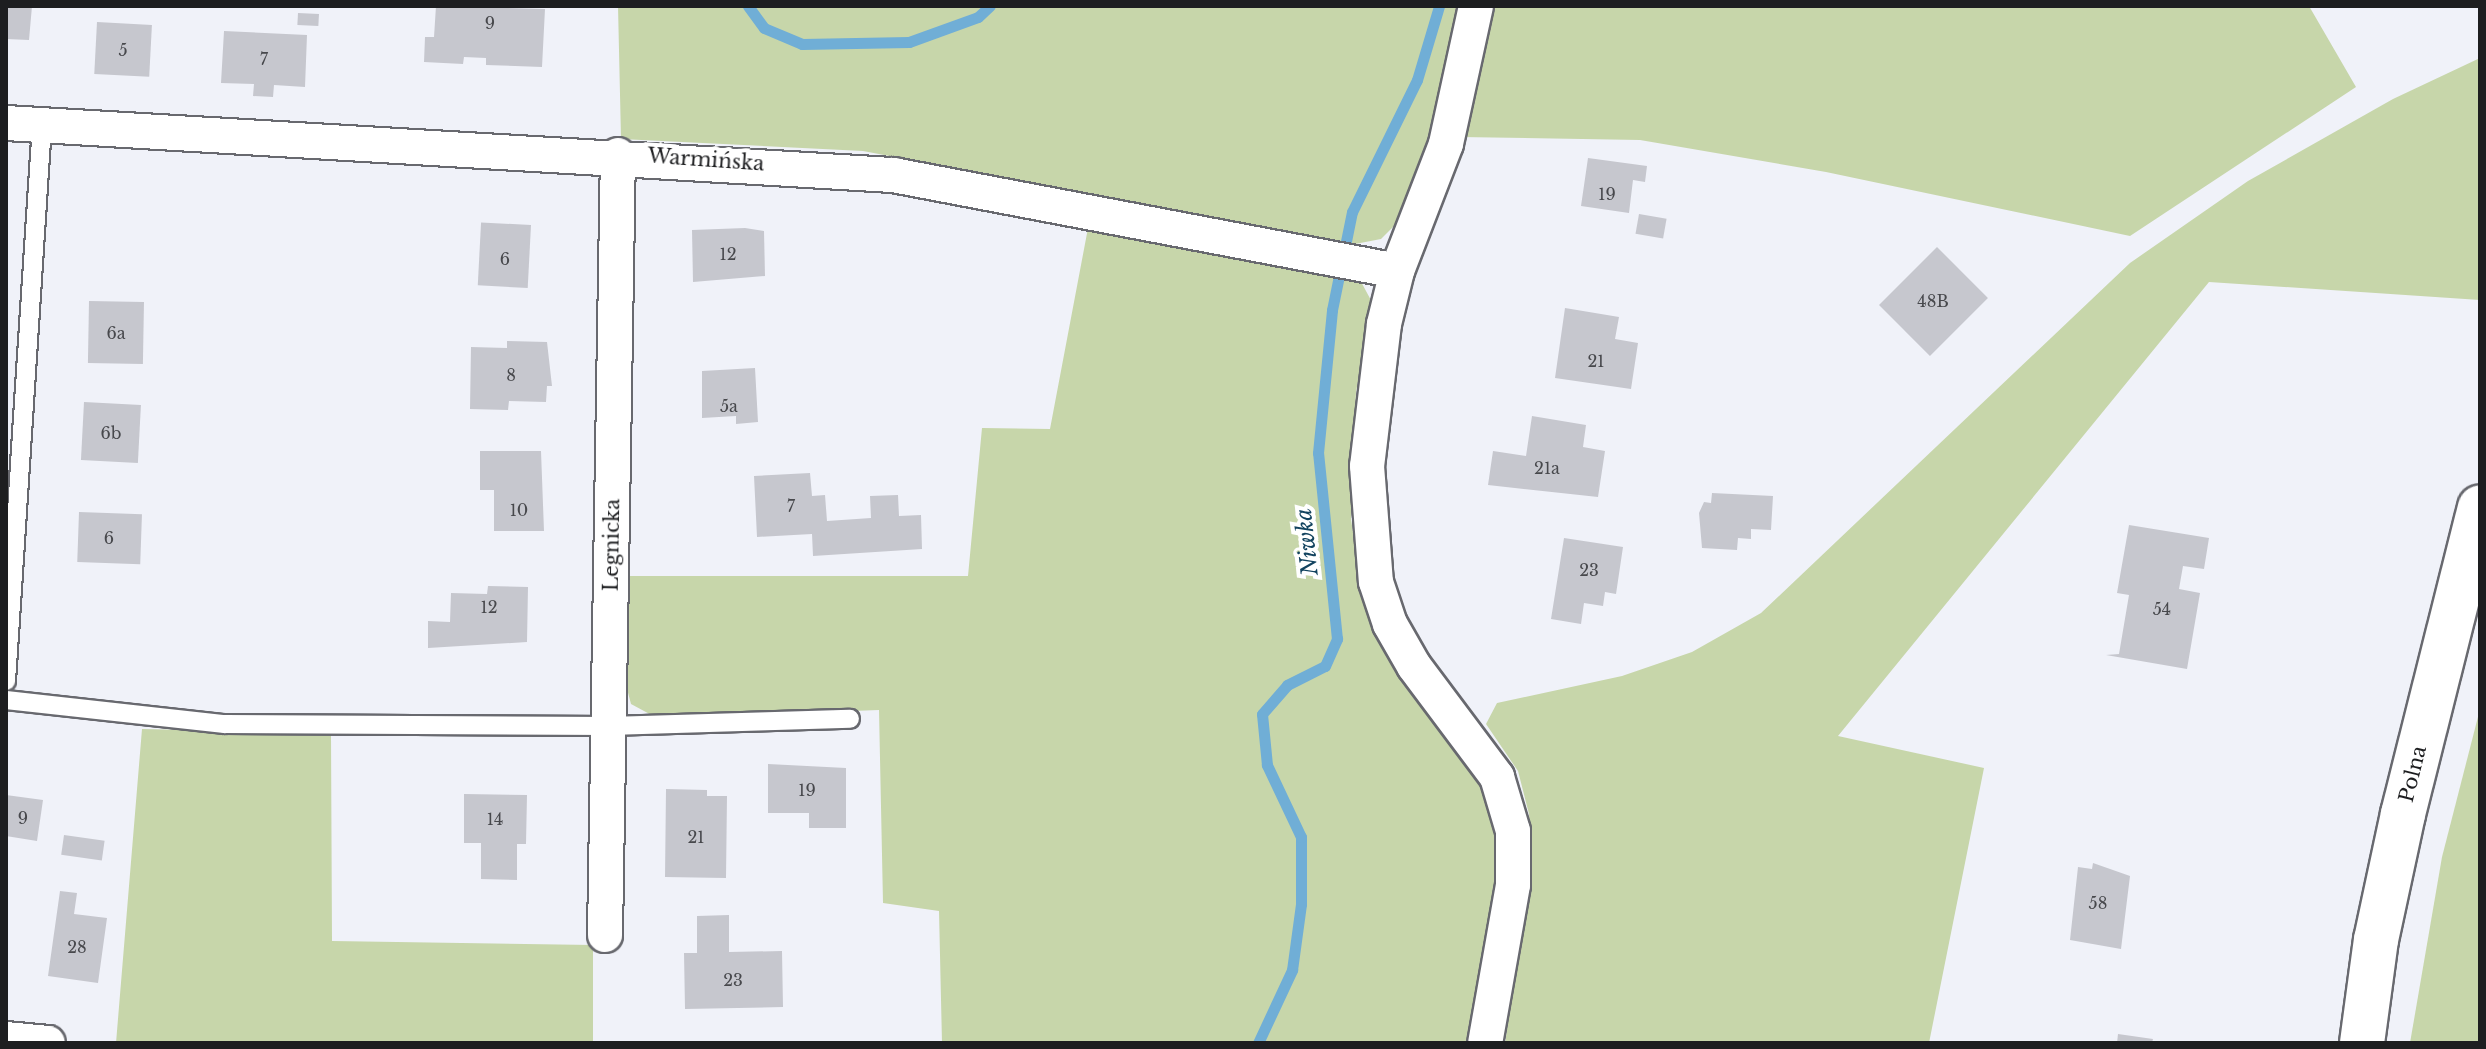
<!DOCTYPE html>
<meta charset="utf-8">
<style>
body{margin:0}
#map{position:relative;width:2486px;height:1049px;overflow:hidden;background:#f0f2f9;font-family:"Libre Baskerville",serif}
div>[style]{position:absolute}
.green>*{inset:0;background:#c7d6aa}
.stream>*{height:11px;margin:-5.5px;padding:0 5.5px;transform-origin:5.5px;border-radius:5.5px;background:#70aed6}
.building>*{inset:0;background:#c6c7ce;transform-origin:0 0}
.roads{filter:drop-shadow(2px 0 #68696f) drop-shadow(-2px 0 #68696f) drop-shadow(0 2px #68696f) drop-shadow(0 -2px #68696f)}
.service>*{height:18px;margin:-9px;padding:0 9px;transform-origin:9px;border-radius:9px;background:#fff}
.minor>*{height:34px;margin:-17px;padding:0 17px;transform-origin:17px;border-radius:17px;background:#fff}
.tertiary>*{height:44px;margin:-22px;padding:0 22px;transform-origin:22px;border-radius:22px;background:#fff}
span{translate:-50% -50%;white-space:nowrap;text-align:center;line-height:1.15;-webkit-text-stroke:8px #fff;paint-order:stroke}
.number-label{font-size:16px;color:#47484c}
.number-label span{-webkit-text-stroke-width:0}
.street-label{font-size:20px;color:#1d1e20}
.water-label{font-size:22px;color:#12435f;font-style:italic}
.frame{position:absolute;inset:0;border:8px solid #1d1e20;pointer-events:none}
</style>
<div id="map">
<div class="green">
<div style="clip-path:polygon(618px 6px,1468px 6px,1437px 144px,1397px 223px,1381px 239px,1355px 244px,863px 151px,621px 139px)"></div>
<div style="clip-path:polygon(1486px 6px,2309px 6px,2356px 87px,2130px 236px,1826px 172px,1640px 140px,1460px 137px)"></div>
<div style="clip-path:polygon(2480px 58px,2480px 300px,2209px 282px,1838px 736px,1984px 768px,1929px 1043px,1505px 1043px,1532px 860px,1529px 814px,1518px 771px,1486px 724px,1497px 703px,1622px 676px,1692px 652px,1761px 613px,2130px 263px,2248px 181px,2393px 99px)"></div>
<div style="clip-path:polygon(1088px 228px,1359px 278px,1373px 304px,1356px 392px,1351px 519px,1360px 580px,1374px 631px,1396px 672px,1451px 732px,1485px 787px,1501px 843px,1501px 892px,1471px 1043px,942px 1043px,939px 911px,883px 903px,879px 710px,657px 718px,631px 704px,622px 670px,622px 576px,968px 576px,982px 428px,1050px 429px)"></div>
<div style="clip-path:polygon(2480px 709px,2480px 1043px,2410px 1043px,2442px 857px)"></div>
<div style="clip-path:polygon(142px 729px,331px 733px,332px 941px,593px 945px,593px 1043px,116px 1043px)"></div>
</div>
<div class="stream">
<div style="left:748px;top:6px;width:27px;rotate:54deg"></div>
<div style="left:764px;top:28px;width:41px;rotate:22.8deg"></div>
<div style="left:802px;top:44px;width:107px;rotate:-1.1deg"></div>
<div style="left:909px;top:42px;width:73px;rotate:-19.9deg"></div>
<div style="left:978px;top:17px;width:16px;rotate:-43deg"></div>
<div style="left:1258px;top:1043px;width:81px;rotate:-65deg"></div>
<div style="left:1292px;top:970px;width:67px;rotate:-82.2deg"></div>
<div style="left:1301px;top:904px;width:67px;rotate:-90deg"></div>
<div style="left:1301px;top:837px;width:80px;rotate:-115.3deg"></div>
<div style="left:1267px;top:765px;width:51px;rotate:-95.6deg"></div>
<div style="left:1262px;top:714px;width:38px;rotate:-49deg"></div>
<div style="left:1287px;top:685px;width:42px;rotate:-26.6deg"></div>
<div style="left:1325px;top:666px;width:30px;rotate:-66deg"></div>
<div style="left:1337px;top:639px;width:187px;rotate:-95.8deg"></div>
<div style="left:1318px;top:453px;width:144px;rotate:-84.4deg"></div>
<div style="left:1332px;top:310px;width:100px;rotate:-78.5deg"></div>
<div style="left:1352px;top:212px;width:147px;rotate:-63.8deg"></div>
<div style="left:1417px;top:80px;width:77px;rotate:-73.4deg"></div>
</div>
<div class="building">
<div style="clip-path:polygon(6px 6px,32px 6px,29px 40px,6px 39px)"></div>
<div style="clip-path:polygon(436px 6px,545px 9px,542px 67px,486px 65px,486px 58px,464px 57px,463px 64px,424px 62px,425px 37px,434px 37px)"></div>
<div style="left:298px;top:13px;width:21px;height:12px;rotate:3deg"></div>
<div style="left:97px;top:22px;width:55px;height:52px;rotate:3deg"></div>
<div style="clip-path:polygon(224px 31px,307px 35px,305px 87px,274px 85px,273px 97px,253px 96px,254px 84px,221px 83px)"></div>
<div style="clip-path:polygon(1588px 158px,1647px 166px,1645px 182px,1633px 180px,1629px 213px,1581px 206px)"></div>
<div style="left:1639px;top:214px;width:28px;height:20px;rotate:10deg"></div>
<div style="left:531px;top:225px;width:63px;height:50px;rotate:93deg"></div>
<div style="clip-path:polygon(745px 228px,764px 231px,765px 276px,693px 282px,692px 230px)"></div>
<div style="left:1937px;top:247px;width:72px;height:82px;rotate:45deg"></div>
<div style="left:89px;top:301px;width:55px;height:62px;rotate:1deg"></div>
<div style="clip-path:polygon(1565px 308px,1619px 317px,1615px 339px,1638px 343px,1631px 389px,1555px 378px)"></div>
<div style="clip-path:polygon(507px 341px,547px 342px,552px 386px,547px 386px,546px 402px,509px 401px,508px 410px,470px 409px,471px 347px,507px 348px)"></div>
<div style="clip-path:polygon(755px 368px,758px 422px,736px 424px,736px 416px,702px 418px,702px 371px)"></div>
<div style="left:84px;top:402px;width:57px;height:58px;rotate:3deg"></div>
<div style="clip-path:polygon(1532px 416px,1586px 425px,1583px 447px,1605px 451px,1598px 497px,1488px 485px,1493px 451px,1526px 456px)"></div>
<div style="clip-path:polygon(480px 451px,541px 451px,544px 531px,494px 531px,494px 490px,480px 490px)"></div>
<div style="clip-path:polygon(810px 473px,812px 496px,825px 495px,827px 521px,871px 518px,870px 496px,898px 495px,899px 516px,921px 515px,922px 549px,813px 556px,812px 534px,757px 537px,754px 476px)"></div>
<div style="clip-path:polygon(1712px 493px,1773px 496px,1771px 530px,1751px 529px,1751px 539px,1738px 538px,1737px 550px,1702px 548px,1699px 513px,1704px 502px,1711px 503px)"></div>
<div style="left:79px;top:512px;width:63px;height:50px;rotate:2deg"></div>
<div style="clip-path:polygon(2129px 525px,2209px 538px,2204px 569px,2183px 566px,2179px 589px,2200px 593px,2187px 669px,2106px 655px,2119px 654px,2129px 595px,2117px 593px)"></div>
<div style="clip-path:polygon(1564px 538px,1623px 547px,1616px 594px,1605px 592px,1603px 606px,1584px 603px,1581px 624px,1551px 619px)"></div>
<div style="clip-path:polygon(488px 586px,528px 587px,527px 642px,428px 648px,428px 621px,450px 622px,451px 593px,487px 594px)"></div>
<div style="clip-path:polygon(768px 764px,846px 768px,846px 828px,809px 828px,809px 813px,768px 813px)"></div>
<div style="clip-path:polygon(666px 789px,707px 790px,707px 796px,727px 796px,726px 878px,665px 877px)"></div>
<div style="clip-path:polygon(464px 794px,527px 795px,526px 844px,517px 844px,517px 880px,481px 879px,481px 843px,464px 843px)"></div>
<div style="clip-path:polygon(6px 795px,43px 800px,37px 841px,6px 836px)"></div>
<div style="left:64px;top:835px;width:41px;height:20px;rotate:8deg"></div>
<div style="clip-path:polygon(2093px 863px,2130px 876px,2121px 949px,2070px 940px,2078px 867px,2092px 869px)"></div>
<div style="clip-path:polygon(60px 891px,77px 893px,74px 914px,107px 918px,98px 983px,48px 976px)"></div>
<div style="clip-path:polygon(729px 915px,729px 952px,782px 951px,783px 1007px,685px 1009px,684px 953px,697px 953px,697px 916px)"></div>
<div style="clip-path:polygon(2118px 1034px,2153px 1039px,2152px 1043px,2117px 1043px)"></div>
</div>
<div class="roads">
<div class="service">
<div style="left:6px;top:681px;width:557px;rotate:-86.3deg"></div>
<div style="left:6px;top:700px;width:220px;rotate:6.3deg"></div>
<div style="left:225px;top:724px;width:384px;rotate:0.3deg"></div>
<div style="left:609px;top:726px;width:241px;rotate:-1.7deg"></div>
</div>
<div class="minor">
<div style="left:1476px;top:6px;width:141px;rotate:102.3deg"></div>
<div style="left:1446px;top:144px;width:136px;rotate:111.1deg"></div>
<div style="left:1397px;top:271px;width:55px;rotate:103.8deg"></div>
<div style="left:1384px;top:324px;width:143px;rotate:96.8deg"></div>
<div style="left:1367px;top:466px;width:116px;rotate:85.6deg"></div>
<div style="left:1376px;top:582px;width:44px;rotate:71.6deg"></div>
<div style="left:1390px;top:624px;width:48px;rotate:60.3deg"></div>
<div style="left:1414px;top:666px;width:139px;rotate:53.2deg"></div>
<div style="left:1497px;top:777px;width:56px;rotate:73.5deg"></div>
<div style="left:1513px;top:831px;width:54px;rotate:90deg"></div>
<div style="left:1513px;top:885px;width:160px;rotate:100deg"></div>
<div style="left:6px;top:123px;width:889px;rotate:3.36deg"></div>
<div style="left:893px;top:175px;width:513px;rotate:10.78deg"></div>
<div style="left:605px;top:935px;width:780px;rotate:-89.05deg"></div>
<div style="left:6px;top:1039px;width:42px;rotate:5.4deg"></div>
</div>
<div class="tertiary">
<div style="left:2362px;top:1043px;width:104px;rotate:-82.3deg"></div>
<div style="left:2376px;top:940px;width:129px;rotate:-77.9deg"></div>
<div style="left:2403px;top:814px;width:316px;rotate:-75.9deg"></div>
</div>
</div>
<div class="number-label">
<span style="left:490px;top:23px">9</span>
<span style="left:123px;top:50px">5</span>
<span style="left:264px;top:59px">7</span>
<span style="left:1607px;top:194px">19</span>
<span style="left:728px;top:254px">12</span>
<span style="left:505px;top:259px">6</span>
<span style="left:1933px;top:301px">48B</span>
<span style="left:116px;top:333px">6a</span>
<span style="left:1596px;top:361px">21</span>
<span style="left:511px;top:375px">8</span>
<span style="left:729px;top:406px">5a</span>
<span style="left:111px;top:433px">6b</span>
<span style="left:1547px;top:468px">21a</span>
<span style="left:791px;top:506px">7</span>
<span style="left:519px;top:510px">10</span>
<span style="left:109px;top:538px">6</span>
<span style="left:1589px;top:570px">23</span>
<span style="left:489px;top:607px">12</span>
<span style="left:2162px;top:609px">54</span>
<span style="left:807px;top:790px">19</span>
<span style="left:23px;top:818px">9</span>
<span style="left:495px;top:819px">14</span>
<span style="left:696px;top:837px">21</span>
<span style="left:2098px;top:903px">58</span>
<span style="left:77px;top:947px">28</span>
<span style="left:733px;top:980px">23</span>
</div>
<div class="street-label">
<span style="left:706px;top:160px;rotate:4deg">Warmińska</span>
<span style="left:612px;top:545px;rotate:-89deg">Legnicka</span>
<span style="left:2413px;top:774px;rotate:-76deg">Polna</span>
</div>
<div class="water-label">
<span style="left:1307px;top:542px;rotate:-96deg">Niwka</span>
</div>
<div class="frame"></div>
</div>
